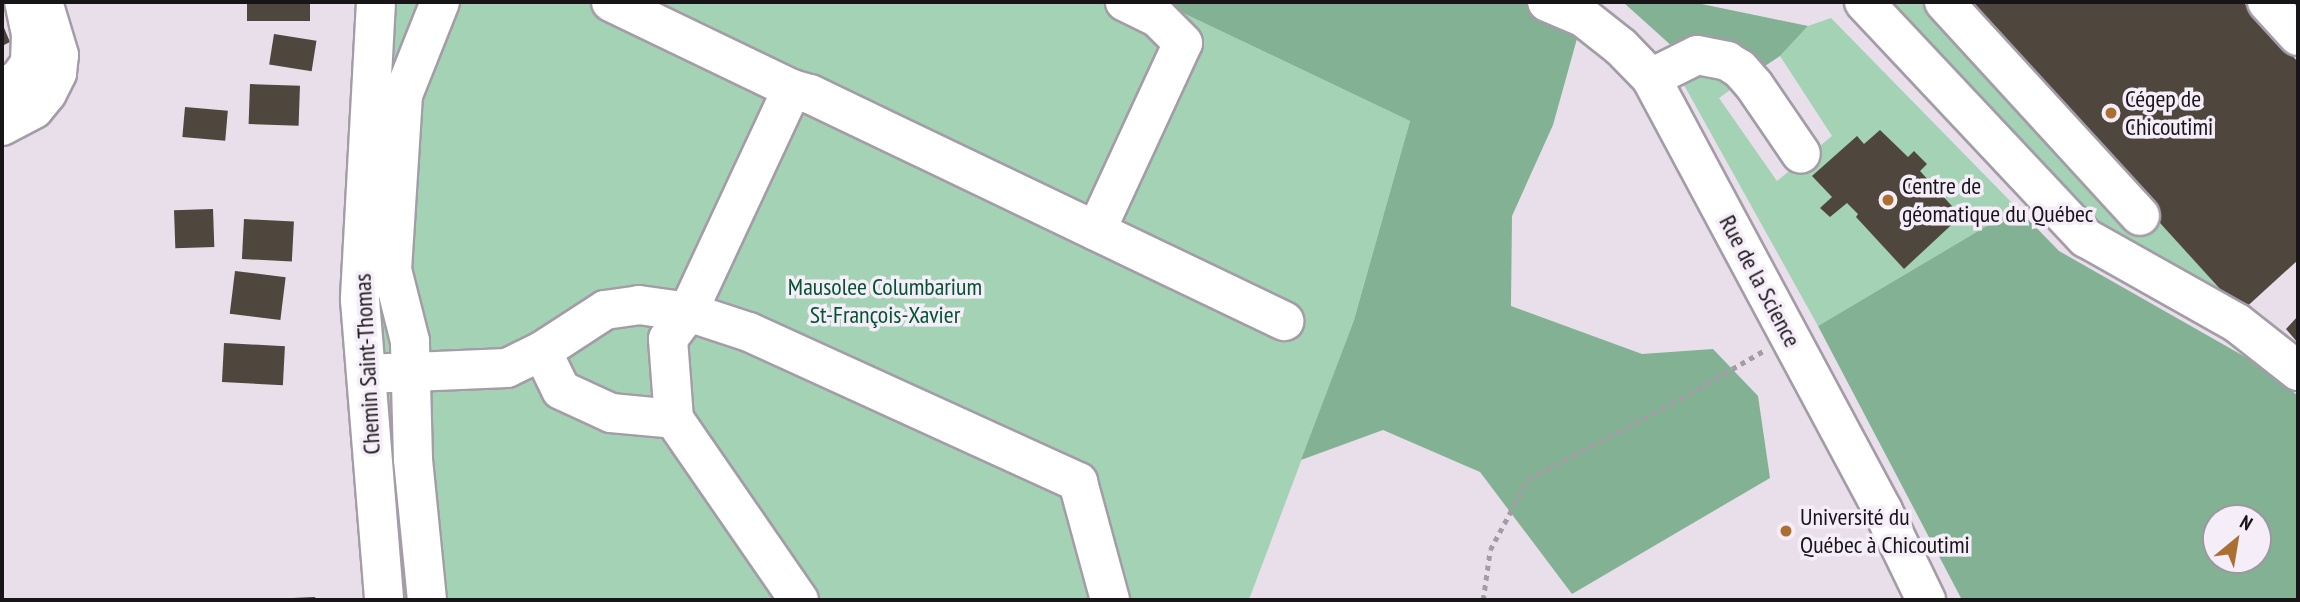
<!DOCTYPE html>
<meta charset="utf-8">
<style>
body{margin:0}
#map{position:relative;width:2300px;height:602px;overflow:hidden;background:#e8dfeb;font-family:"PT Sans Narrow",sans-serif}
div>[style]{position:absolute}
.green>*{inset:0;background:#a3d2b4}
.forest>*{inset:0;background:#83b194}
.building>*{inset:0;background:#4f463e;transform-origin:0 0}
.path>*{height:4.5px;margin-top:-2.25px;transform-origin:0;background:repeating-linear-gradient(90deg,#a39ca5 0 5px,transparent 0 10px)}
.roads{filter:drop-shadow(2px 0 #a49ca7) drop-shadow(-2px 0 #a49ca7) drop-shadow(0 2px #a49ca7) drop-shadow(0 -2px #a49ca7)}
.minor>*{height:38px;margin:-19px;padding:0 19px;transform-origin:19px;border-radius:19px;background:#fff}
.dots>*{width:19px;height:19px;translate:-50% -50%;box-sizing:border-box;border:4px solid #f5edf8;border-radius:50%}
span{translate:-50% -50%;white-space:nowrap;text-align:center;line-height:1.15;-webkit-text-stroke:7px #f5edf8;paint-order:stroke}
.poi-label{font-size:24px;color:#181519}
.left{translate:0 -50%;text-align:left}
.street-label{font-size:24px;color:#181519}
.park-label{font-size:24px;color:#005430}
.frame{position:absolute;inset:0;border:4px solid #181519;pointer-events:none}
.north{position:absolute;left:2202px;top:504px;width:70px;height:70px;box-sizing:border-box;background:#f5edf8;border:2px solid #9d979f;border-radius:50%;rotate:30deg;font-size:19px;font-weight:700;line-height:28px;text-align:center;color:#181519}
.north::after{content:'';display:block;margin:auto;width:24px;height:32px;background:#ab7031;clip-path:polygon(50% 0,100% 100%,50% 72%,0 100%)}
</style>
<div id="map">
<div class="green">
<div style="clip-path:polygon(376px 2px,1160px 2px,1410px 121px,1354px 320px,1250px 597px,1246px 600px,384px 600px,360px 300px)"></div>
<div style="clip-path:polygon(1879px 2px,1932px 2px,2154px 216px,2241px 312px,2079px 218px)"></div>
<div style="clip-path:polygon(1831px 18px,2017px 208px,1818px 326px,1679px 76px,1694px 67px,1737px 85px,1719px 98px,1777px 181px,1832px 136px,1780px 56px,1808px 26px)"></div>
</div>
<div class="forest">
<div style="clip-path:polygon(1160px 2px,1547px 2px,1583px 17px,1553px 125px,1512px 216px,1511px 306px,1642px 354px,1713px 349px,1758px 396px,1770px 478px,1572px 594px,1480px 472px,1383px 430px,1301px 460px,1354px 320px,1410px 121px)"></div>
<div style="clip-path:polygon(1623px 2px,1692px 2px,1808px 26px,1780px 56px,1759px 70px,1674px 48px)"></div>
<div style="clip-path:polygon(evenodd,2017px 208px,2059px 251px,2263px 367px,2298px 396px,2298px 600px,1962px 600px,1818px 326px,2017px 208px,2216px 518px,2258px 518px,2258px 560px,2216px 560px,2216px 518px)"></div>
</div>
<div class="building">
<div style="left:247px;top:2px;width:63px;height:19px"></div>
<div style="clip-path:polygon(1959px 2px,2243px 2px,2298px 62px,2298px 260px,2241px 312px)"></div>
<div style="clip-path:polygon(2px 23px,10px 42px,2px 46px)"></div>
<div style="left:274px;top:34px;width:43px;height:31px;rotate:9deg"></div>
<div style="left:250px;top:84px;width:50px;height:40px;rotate:2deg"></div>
<div style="left:185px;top:107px;width:43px;height:30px;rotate:5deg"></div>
<div style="clip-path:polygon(1880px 130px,1908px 157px,1914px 151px,1927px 164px,1920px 171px,1961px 216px,1904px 269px,1856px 217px,1858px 214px,1847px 203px,1830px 217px,1820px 208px,1832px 197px,1812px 176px,1857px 136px,1864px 144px)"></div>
<div style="left:213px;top:209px;width:38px;height:39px;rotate:88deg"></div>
<div style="left:244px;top:219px;width:50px;height:40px;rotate:3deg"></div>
<div style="left:235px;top:271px;width:51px;height:43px;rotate:7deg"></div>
<div style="clip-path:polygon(2298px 316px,2298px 343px,2286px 329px)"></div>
<div style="left:224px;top:343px;width:61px;height:39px;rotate:3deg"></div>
<div style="clip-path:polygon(315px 597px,316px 600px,294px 600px,293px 598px)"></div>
</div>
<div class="path">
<div style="left:1483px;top:600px;width:50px;rotate:-82deg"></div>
<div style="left:1490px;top:550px;width:81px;rotate:-61.8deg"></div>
<div style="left:1528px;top:479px;width:172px;rotate:-27.8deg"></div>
<div style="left:1680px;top:399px;width:96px;rotate:-30deg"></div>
</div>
<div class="roads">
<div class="minor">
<div style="left:376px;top:2px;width:298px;rotate:93.1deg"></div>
<div style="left:360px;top:300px;width:301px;rotate:85.4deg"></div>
<div style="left:611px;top:2px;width:201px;rotate:25.7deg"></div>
<div style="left:1547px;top:2px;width:39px;rotate:23deg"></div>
<div style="left:1583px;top:17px;width:48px;rotate:38.3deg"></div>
<div style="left:1621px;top:47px;width:43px;rotate:45.9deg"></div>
<div style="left:1651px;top:78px;width:491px;rotate:61.8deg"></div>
<div style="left:1883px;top:511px;width:99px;rotate:64.2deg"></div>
<div style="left:1864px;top:2px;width:324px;rotate:46.8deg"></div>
<div style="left:2086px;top:238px;width:173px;rotate:29.4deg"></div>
<div style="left:2237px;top:323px;width:78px;rotate:38.2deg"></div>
<div style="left:1944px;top:2px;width:290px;rotate:47.5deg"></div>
<div style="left:2267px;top:2px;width:46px;rotate:47.6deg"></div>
<div style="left:1651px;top:78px;width:51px;rotate:-26.6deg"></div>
<div style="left:1697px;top:55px;width:31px;rotate:11deg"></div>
<div style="left:1727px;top:61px;width:15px;rotate:32deg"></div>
<div style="left:1740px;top:69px;width:21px;rotate:49deg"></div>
<div style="left:1754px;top:85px;width:83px;rotate:55.7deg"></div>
<div style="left:2px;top:88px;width:19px;rotate:-28deg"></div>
<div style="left:19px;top:79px;width:19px;rotate:-55deg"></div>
<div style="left:30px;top:63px;width:29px;rotate:-88deg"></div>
<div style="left:31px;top:34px;width:33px;rotate:-102deg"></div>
<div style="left:2px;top:126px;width:36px;rotate:-28deg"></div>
<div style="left:34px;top:109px;width:21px;rotate:-51deg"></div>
<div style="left:47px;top:93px;width:22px;rotate:-63deg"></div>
<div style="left:57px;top:73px;width:18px;rotate:-84deg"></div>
<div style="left:59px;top:55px;width:55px;rotate:-106.8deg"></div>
<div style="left:1096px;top:231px;width:207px;rotate:-65.2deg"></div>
<div style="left:1183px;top:43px;width:35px;rotate:-135deg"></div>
<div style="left:1158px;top:18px;width:37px;rotate:-154deg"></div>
<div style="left:542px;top:351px;width:43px;rotate:64deg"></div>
<div style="left:561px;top:390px;width:55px;rotate:24.7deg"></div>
<div style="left:611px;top:413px;width:63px;rotate:5.4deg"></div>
<div style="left:674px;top:419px;width:220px;rotate:55.4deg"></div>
<div style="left:366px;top:374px;width:141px;rotate:-2.4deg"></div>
<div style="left:507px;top:368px;width:39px;rotate:-26deg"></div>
<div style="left:542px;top:351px;width:75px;rotate:-33.1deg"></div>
<div style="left:605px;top:310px;width:34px;rotate:-8deg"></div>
<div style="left:639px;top:305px;width:49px;rotate:8.1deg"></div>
<div style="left:688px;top:312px;width:246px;rotate:-65deg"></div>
<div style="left:792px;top:89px;width:19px;rotate:16deg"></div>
<div style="left:810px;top:94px;width:526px;rotate:25.59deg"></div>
<div style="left:674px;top:419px;width:80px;rotate:-94.3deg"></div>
<div style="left:668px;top:339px;width:34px;rotate:-53deg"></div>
<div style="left:688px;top:312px;width:64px;rotate:18.2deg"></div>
<div style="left:749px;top:332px;width:362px;rotate:24.5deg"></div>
<div style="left:1078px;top:482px;width:122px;rotate:74.8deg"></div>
<div style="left:427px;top:600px;width:142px;rotate:-95.7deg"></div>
<div style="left:413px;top:459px;width:118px;rotate:-91.5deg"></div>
<div style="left:410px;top:341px;width:73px;rotate:-104.2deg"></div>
<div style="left:392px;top:270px;width:175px;rotate:-86.4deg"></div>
<div style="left:403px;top:95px;width:100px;rotate:-68.3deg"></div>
</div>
</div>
<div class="dots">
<div style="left:2111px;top:113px;background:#ab7031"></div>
<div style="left:1888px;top:200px;background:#ab7031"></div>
<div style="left:1786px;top:531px;background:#ab7031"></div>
</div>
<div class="poi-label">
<span class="left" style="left:2125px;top:113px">Cégep de<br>Chicoutimi</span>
<span class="left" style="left:1902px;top:200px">Centre de<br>géomatique du Québec</span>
<span class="left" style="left:1800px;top:531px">Université du<br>Québec à Chicoutimi</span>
</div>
<div class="street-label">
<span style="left:1760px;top:281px;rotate:62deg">Rue de la Science</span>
<span style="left:367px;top:364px;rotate:-93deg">Chemin Saint-Thomas</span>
</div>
<div class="park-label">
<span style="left:885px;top:301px">Mausolee Columbarium<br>St-François-Xavier</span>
</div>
<div class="frame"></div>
<div class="north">N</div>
</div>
